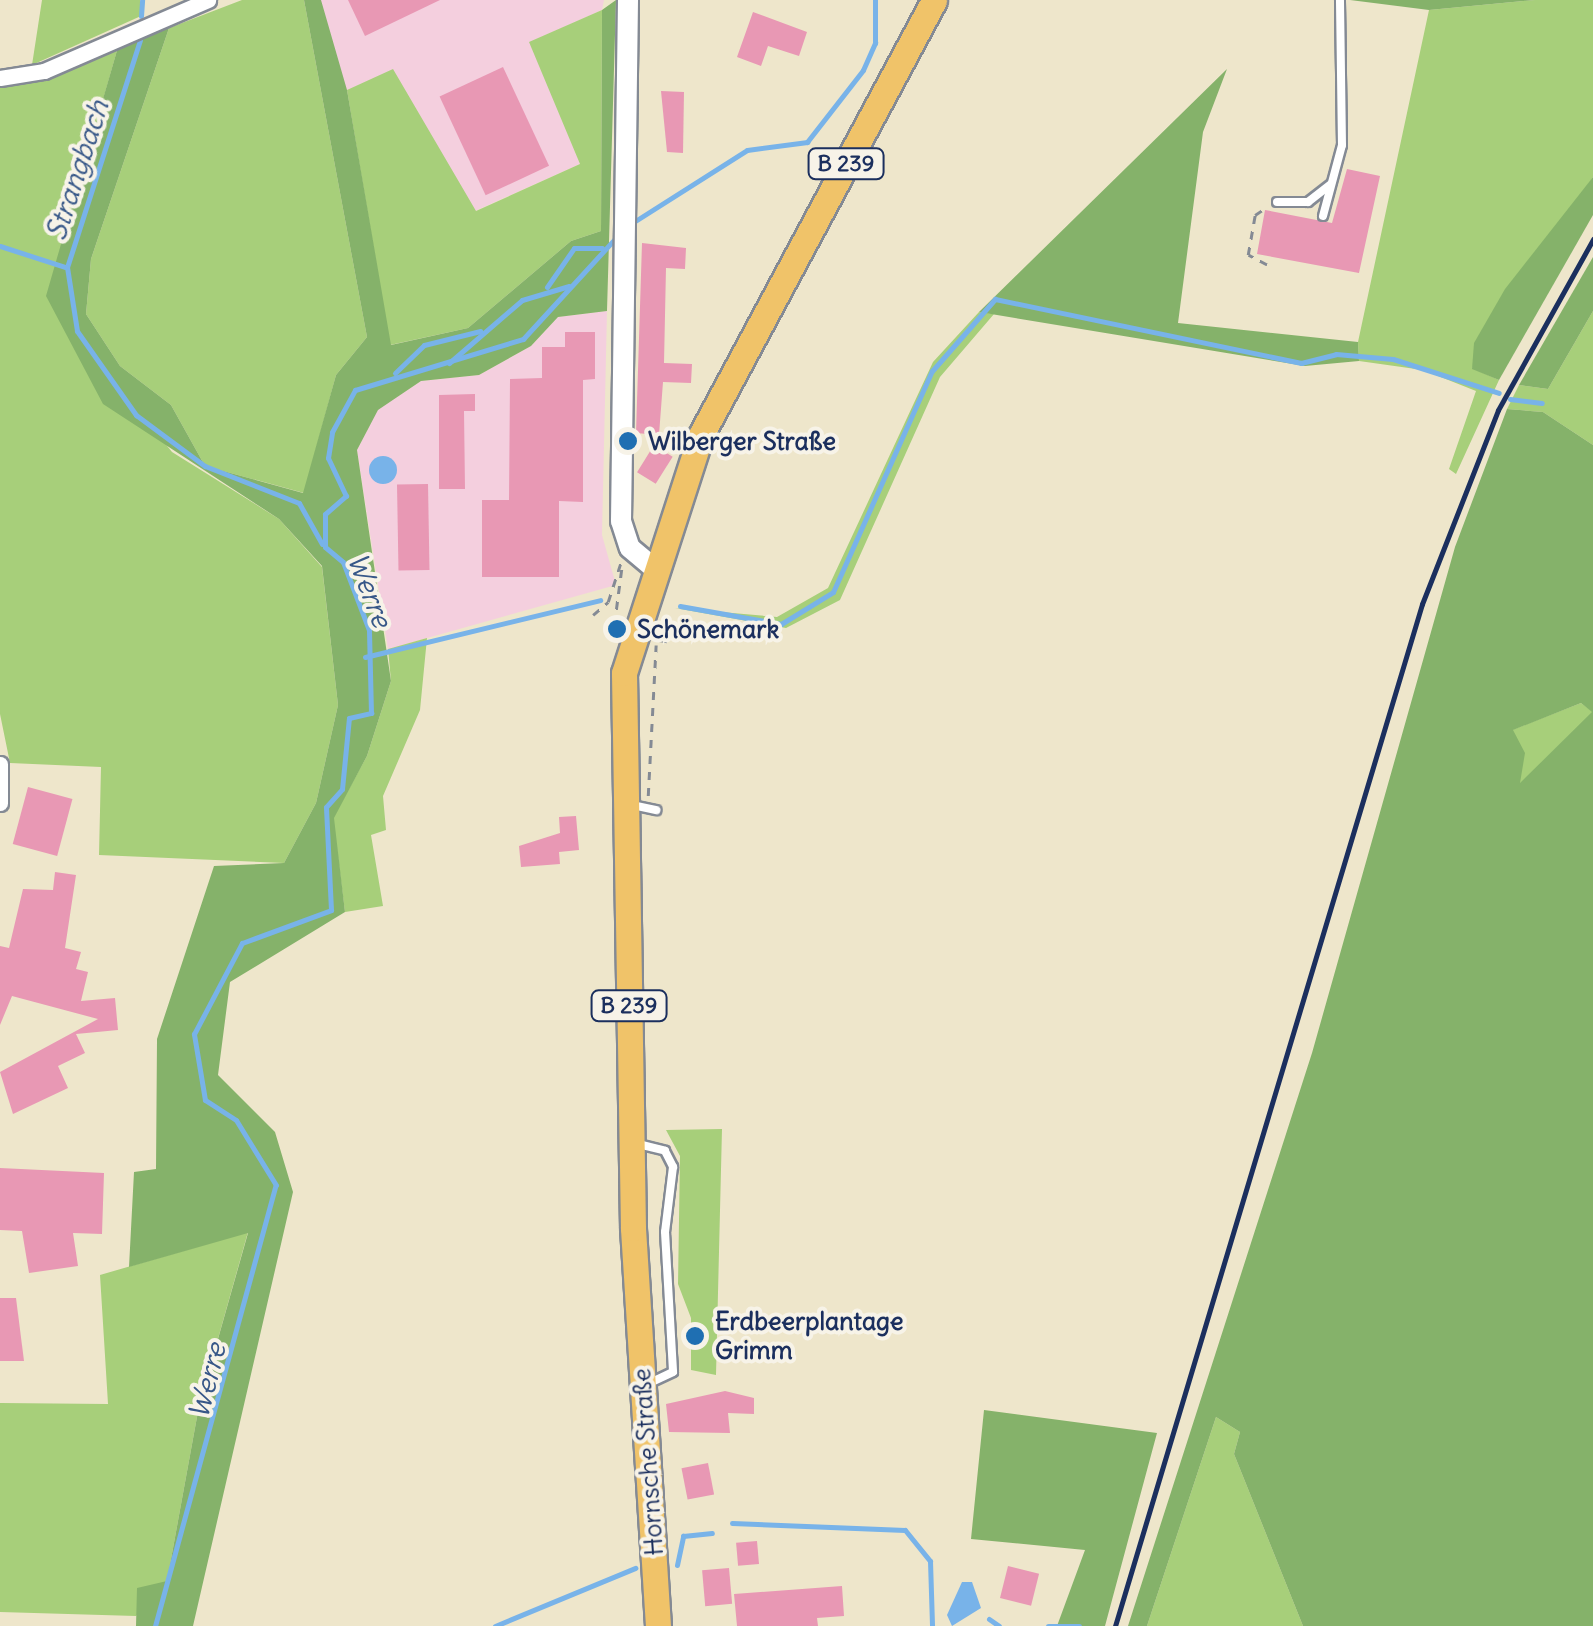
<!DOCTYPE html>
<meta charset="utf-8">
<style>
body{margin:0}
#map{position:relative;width:1593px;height:1626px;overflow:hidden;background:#eee6cb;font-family:Delius,sans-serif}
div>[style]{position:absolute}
.built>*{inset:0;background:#f4cfde}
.green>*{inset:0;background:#a7cf7a}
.forest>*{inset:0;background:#85b26a}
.water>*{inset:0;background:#78b3e9}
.round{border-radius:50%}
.stream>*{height:5px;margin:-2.5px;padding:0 2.5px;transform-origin:2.5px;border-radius:2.5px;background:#78b3e9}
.building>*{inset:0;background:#e898b4;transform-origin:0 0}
.path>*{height:2.5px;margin-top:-1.25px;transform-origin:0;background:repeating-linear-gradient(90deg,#848a94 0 8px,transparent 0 16px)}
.roads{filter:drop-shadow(2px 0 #848a94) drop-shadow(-2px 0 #848a94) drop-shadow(0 2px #848a94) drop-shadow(0 -2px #848a94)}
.service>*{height:8px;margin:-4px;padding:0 4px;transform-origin:4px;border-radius:4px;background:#fff}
.minor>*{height:15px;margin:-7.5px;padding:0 7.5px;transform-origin:7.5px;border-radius:7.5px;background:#fff}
.tertiary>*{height:20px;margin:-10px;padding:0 10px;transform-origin:10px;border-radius:10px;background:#fff}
.primary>*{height:25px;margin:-12.5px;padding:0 12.5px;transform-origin:12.5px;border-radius:12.5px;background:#f0c369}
.rail>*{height:5px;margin:-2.5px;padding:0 2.5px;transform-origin:2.5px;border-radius:2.5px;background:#1b2f5e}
.dots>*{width:28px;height:28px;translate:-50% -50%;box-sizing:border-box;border:5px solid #f7f3e8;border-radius:50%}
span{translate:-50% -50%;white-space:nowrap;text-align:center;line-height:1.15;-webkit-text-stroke:8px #f7f3e8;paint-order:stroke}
.shield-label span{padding:2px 8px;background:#f7f3e8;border:2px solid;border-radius:8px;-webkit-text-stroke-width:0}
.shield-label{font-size:22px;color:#1b2f5e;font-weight:700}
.poi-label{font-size:25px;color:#1b2f5e;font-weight:700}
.left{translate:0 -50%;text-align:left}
.street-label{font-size:25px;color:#1b2f5e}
.water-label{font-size:28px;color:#375788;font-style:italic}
</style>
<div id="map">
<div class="built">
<div style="clip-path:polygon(304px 0,604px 0,602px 10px,530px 42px,580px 164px,475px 211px,393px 70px,327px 99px)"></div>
<div style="clip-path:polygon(607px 311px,602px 535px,616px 585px,388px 649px,357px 450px,377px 410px,421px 381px,479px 375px,531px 346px,558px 317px)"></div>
</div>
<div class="green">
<div style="clip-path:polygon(42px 0,140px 0,141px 16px,32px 65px)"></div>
<div style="clip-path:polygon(242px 0,304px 0,367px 337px,336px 375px,304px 493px,205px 466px,171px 405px,120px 366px,86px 314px,91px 259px,169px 28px)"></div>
<div style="clip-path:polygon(1535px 0,1593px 0,1593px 177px,1472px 368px,1499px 380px,1456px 474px,1449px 469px,1476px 391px,1423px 370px,1359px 361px,1358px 342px,1429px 10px)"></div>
<div style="clip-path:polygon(602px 10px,601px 231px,571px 241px,468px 328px,390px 345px,347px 90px,393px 69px,476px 211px,580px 164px,529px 42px)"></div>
<div style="clip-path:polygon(118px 47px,47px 296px,172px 452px,279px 519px,322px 567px,338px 705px,316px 803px,284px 863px,99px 855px,101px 767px,10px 763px,0 714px,0 88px)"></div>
<div style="clip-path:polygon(1593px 311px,1593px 445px,1543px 412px,1507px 409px,1519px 385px,1548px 389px)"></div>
<div style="clip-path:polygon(979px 312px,994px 314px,940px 377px,840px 600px,786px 628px,675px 608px,777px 617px,828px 588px,933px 362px)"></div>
<div style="clip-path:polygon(427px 638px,420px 710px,383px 796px,386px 830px,371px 835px,383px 906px,345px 912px,333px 818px,367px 756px,391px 681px,388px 649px)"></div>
<div style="clip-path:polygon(1581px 703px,1593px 712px,1520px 784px,1512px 730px)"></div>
<div style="clip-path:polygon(722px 1129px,716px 1375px,691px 1370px,691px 1318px,678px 1284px,680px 1156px,666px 1130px)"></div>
<div style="clip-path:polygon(248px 1232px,199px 1406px,167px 1581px,136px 1616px,0 1612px,0 1403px,108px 1404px,100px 1275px)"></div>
<div style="clip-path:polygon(1216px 1417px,1240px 1432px,1234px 1454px,1303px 1626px,1147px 1626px)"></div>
</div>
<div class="forest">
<div style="clip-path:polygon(304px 0,321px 0,347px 90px,391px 345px,468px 328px,571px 241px,601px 231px,602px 10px,616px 0,607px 311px,558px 317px,531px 346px,479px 375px,421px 381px,378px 410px,357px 450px,391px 681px,367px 756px,334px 818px,345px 912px,230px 982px,218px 1075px,275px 1132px,293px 1192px,193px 1626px,136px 1626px,137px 1588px,167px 1581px,199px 1406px,248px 1233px,129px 1267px,134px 1172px,156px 1169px,157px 1039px,214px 866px,284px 863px,316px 803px,338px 705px,322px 566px,279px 519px,103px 404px,46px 296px,118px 47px,169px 28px,91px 259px,86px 314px,120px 366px,171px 405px,205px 466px,303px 493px,336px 375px,367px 337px)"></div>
<div style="clip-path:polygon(1350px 0,1535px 0,1429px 10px)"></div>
<div style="clip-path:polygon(1227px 69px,1203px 132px,1178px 323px,1358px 342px,1359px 361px,1305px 366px,979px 312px)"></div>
<div style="clip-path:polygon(1593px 177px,1593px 215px,1499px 380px,1472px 369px,1474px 343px,1505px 289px)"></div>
<div style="clip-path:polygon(1593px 257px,1593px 311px,1548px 389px,1519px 385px)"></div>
<div style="clip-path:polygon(evenodd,1507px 409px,1543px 412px,1593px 445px,1593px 1626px,1303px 1626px,1234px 1454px,1240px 1432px,1216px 1417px,1147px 1626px,1128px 1626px,1312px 1053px,1455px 547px,1507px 409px,1581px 703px,1592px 712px,1520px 783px,1525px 753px,1513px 730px,1581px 703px)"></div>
<div style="clip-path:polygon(984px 1410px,1157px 1433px,1105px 1626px,1057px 1626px,1085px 1550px,971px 1539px)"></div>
</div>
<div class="water">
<div class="round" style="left:369px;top:456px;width:28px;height:28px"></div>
<div style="clip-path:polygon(962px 1582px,972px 1582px,981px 1608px,952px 1626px,947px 1615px)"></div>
</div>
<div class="stream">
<div style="left:141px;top:16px;width:16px;rotate:-86deg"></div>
<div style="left:140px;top:40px;width:238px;rotate:107.8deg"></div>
<div style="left:67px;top:267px;width:65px;rotate:81.1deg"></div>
<div style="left:77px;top:331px;width:103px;rotate:54.9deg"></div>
<div style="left:136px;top:415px;width:86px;rotate:36.5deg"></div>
<div style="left:205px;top:466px;width:101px;rotate:21.5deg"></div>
<div style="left:299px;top:503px;width:47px;rotate:60.7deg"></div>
<div style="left:632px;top:223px;width:136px;rotate:-32.4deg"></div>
<div style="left:747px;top:150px;width:61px;rotate:-7.6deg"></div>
<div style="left:807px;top:142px;width:91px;rotate:-52.1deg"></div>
<div style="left:863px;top:70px;width:30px;rotate:-66deg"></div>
<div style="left:875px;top:43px;width:43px;rotate:-90deg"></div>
<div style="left:0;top:246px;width:68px;rotate:17.9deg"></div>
<div style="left:547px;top:287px;width:47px;rotate:-55.3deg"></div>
<div style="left:574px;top:248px;width:28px"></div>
<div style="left:449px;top:363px;width:96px;rotate:-40.8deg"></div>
<div style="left:522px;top:300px;width:49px;rotate:-16.6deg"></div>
<div style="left:395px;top:373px;width:40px;rotate:-44deg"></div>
<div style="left:424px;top:345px;width:58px;rotate:-14deg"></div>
<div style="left:1510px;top:399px;width:32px;rotate:7deg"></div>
<div style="left:680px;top:606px;width:103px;rotate:10.1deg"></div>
<div style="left:781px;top:624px;width:61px;rotate:-31.6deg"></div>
<div style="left:833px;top:592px;width:242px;rotate:-65.9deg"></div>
<div style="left:932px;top:371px;width:96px;rotate:-48.8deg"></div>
<div style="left:995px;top:299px;width:313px;rotate:11.8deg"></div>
<div style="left:1301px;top:363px;width:36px;rotate:-14deg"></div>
<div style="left:1336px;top:354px;width:57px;rotate:5deg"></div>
<div style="left:1393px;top:359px;width:111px;rotate:17.8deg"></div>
<div style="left:365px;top:657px;width:242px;rotate:-13.6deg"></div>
<div style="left:732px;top:1523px;width:173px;rotate:2.3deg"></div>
<div style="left:905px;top:1530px;width:40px;rotate:51deg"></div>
<div style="left:930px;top:1561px;width:65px;rotate:88.2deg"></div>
<div style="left:677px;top:1565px;width:30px;rotate:-78deg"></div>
<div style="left:683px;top:1536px;width:29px;rotate:-6deg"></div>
<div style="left:989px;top:1619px;width:12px;rotate:35deg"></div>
<div style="left:155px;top:1626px;width:457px;rotate:-74.7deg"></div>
<div style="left:276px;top:1185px;width:76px;rotate:-121.6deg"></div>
<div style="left:236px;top:1120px;width:37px;rotate:-147deg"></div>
<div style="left:205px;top:1100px;width:67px;rotate:-99.5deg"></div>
<div style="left:194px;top:1034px;width:103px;rotate:-62.2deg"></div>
<div style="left:242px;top:943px;width:95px;rotate:-20.3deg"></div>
<div style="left:331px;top:910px;width:103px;rotate:-92.8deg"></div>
<div style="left:326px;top:807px;width:24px;rotate:-48deg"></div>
<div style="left:342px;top:789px;width:71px;rotate:-84.4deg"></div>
<div style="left:349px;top:718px;width:23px;rotate:-13deg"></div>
<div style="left:371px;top:713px;width:83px;rotate:-91.4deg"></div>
<div style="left:369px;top:630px;width:73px;rotate:-110.9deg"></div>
<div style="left:343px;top:562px;width:23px;rotate:-140deg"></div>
<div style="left:325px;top:547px;width:33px;rotate:-90deg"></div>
<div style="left:325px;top:514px;width:28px;rotate:-41deg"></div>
<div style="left:346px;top:496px;width:42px;rotate:-115.3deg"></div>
<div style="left:328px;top:458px;width:26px;rotate:-81deg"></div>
<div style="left:332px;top:432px;width:48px;rotate:-61.3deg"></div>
<div style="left:355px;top:390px;width:176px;rotate:-16.9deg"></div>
<div style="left:523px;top:339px;width:144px;rotate:-47.5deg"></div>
<div style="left:495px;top:1626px;width:152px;rotate:-22.5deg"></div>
<div style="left:1048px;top:1626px;width:31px"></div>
</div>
<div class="building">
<div style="clip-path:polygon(348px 0,440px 0,365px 36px)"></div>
<div style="clip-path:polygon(753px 12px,807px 32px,799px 56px,768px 46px,761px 66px,737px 57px)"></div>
<div style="left:503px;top:67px;width:109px;height:70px;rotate:65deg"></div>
<div style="clip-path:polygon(661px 91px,684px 92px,683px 153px,667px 152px)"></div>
<div style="clip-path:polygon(1347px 169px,1380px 176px,1359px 273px,1257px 254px,1265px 210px,1332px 223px)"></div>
<div style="clip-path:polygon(642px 243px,686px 248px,685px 269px,666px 268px,664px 363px,692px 364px,691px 383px,663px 382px,659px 435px,636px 433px)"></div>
<div style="clip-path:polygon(565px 332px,595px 332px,595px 379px,583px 380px,583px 502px,559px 501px,559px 577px,482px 577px,482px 500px,509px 500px,510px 379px,542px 378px,542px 347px,565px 347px)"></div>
<div style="clip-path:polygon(475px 394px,475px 411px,464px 411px,465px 489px,439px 489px,439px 395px)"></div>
<div style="left:654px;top:445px;width:22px;height:32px;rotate:32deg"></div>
<div style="left:428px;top:484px;width:86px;height:31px;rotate:89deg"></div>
<div style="left:28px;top:787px;width:46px;height:59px;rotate:15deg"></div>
<div style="clip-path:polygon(576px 816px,579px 850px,559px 852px,560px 864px,521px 867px,519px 846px,560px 833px,559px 817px)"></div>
<div style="clip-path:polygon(55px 872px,76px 875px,65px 948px,81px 952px,76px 969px,88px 972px,81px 1001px,115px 998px,118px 1030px,76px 1034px,85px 1053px,58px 1066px,68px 1088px,13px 1114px,0 1072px,98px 1019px,12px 996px,0 1025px,0 946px,9px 948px,23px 889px,53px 890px)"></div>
<div style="clip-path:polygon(0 1168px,104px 1173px,102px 1234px,73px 1233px,78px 1266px,29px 1273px,22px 1231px,0 1230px)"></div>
<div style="clip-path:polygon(0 1298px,16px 1298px,24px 1361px,0 1361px)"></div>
<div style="clip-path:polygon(725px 1391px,754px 1398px,754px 1414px,728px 1413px,730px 1433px,669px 1432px,666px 1404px)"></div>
<div style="left:708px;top:1463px;width:32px;height:27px;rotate:79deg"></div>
<div style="left:757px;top:1541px;width:23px;height:21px;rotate:85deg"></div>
<div style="left:1008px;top:1566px;width:32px;height:33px;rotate:14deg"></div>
<div style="left:729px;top:1568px;width:36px;height:27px;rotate:85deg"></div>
<div style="clip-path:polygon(842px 1586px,844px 1616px,817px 1618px,818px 1626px,737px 1626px,734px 1594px)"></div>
</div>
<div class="path">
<div style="left:1267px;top:265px;width:21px;rotate:-152deg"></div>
<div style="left:1248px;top:255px;width:41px;rotate:-80.1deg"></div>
<div style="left:1255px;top:215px;width:14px;rotate:-34deg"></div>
<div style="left:593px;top:615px;width:20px;rotate:-41deg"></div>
<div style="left:608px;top:602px;width:42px;rotate:-72deg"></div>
<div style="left:659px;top:640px;width:12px;rotate:9deg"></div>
<div style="left:612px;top:641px;width:77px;rotate:-82.5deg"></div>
<div style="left:648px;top:796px;width:151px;rotate:-87deg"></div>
</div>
<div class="roads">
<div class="service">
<div style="left:1277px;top:202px;width:31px"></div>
<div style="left:1308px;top:202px;width:29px;rotate:-38deg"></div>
<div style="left:1323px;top:216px;width:73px;rotate:-75deg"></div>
<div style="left:1342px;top:145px;width:145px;rotate:-90.8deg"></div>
<div style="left:632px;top:805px;width:25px;rotate:12deg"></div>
<div style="left:634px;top:1143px;width:32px;rotate:14deg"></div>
<div style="left:665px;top:1151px;width:18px;rotate:63deg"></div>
<div style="left:673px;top:1167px;width:65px;rotate:97deg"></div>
<div style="left:665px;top:1232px;width:140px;rotate:86.7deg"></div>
<div style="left:673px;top:1372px;width:29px;rotate:155deg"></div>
</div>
<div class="minor">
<div style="left:0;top:78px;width:45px;rotate:-9deg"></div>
<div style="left:44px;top:71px;width:179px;rotate:-23.4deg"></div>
<div style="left:0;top:764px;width:39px;rotate:90deg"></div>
</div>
<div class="tertiary">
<div style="left:628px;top:0;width:521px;rotate:90.77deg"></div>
<div style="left:621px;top:521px;width:28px;rotate:72deg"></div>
<div style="left:630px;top:548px;width:30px;rotate:40deg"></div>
</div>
<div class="primary">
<div style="left:658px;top:1626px;width:399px;rotate:-93.6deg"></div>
<div style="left:633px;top:1228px;width:555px;rotate:-90.93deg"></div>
<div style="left:624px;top:673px;width:250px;rotate:-72.1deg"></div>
<div style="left:701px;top:435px;width:493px;rotate:-61.8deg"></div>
</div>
</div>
<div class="rail">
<div style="left:1115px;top:1626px;width:1067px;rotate:-73.28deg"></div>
<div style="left:1422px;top:604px;width:208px;rotate:-68.6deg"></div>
<div style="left:1498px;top:410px;width:196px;rotate:-60.9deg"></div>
</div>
<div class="dots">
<div style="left:628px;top:441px;background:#1f6fb2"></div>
<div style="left:617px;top:629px;background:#1f6fb2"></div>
<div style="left:695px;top:1336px;background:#1f6fb2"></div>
</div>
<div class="shield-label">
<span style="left:846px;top:164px">B 239</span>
<span style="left:629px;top:1006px">B 239</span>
</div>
<div class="poi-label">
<span class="left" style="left:648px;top:441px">Wilberger Straße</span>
<span class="left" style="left:637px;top:629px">Schönemark</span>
<span class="left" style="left:715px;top:1336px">Erdbeerplantage<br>Grimm</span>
</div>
<div class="street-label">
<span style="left:648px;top:1462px;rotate:-94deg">Hornsche Straße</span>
</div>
<div class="water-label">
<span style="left:77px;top:170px;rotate:-72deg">Strangbach</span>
<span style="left:370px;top:590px;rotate:69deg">Werre</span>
<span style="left:207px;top:1381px;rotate:-76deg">Werre</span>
</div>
</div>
